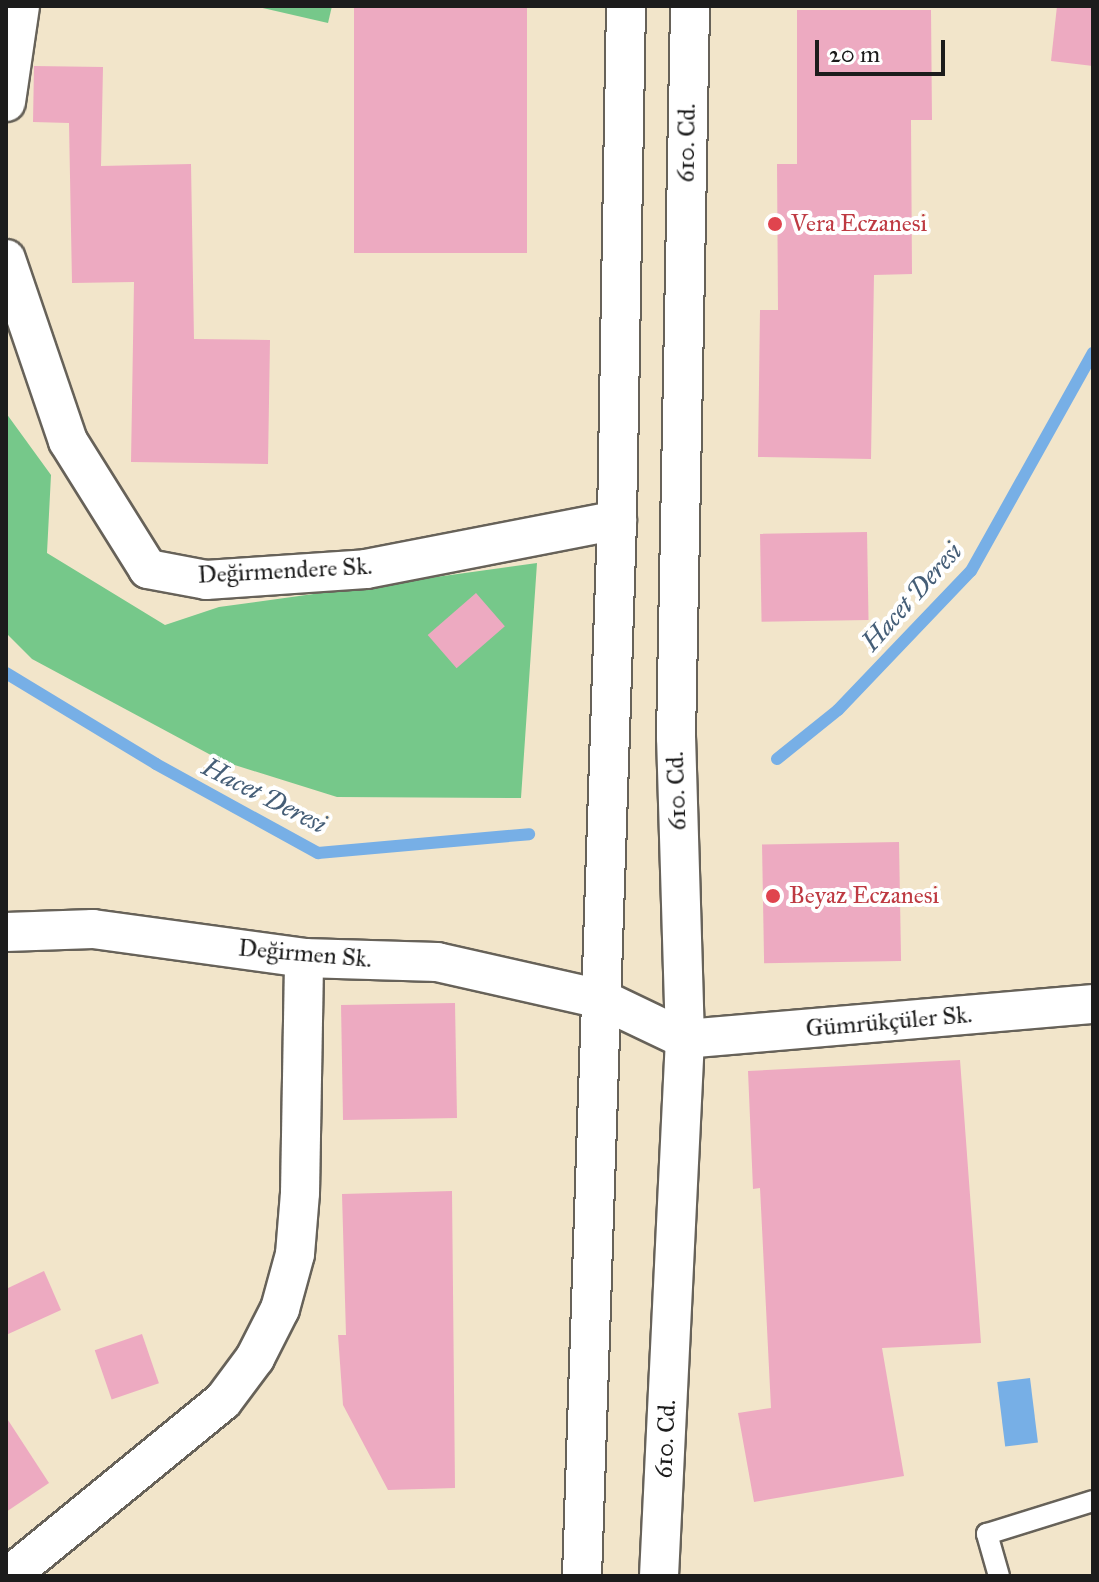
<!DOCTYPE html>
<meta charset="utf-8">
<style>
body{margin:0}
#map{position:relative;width:1099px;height:1582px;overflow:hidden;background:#f2e5ca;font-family:"IM FELL Great Primer",serif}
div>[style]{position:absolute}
.green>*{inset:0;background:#76c88a}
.water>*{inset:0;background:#77afe6;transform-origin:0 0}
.stream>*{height:12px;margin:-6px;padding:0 6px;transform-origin:6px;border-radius:6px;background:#77afe6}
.building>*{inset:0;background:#edaac1;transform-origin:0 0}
.roads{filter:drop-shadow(2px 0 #676259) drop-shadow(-2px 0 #676259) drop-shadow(0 2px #676259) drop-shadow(0 -2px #676259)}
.service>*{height:20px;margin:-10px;padding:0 10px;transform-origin:10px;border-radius:10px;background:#fff}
.minor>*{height:38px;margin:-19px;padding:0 19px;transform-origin:19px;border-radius:19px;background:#fff}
.dots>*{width:22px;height:22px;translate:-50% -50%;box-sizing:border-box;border:4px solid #fff;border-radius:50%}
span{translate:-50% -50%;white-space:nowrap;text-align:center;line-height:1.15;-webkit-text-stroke:8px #fff;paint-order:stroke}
.street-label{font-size:24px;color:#1c1c1c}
.health-label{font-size:24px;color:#be3a42}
.left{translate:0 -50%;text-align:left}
.water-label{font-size:26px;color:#455e77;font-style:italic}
.frame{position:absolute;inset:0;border:8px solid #1c1c1c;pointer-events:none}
.scale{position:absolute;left:815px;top:40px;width:130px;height:36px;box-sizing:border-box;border:4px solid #1c1c1c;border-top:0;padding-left:10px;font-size:24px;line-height:28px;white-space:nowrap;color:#1c1c1c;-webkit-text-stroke:6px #fff;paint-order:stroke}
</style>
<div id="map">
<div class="green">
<div style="clip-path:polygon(254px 6px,332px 6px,328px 23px)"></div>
<div style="clip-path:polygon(6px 413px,51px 475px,47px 553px,165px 625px,219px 607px,537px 563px,521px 798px,337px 797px,222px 761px,32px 659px,6px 633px)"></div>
</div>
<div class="water">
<div style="left:1030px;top:1378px;width:65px;height:33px;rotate:83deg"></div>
</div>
<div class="stream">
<div style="left:6px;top:673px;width:175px;rotate:31.2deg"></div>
<div style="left:156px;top:764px;width:185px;rotate:28.8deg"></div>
<div style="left:318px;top:853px;width:212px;rotate:-5.1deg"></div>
<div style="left:777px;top:759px;width:78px;rotate:-38.8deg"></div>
<div style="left:838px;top:710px;width:192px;rotate:-46.3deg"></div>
<div style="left:971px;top:571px;width:250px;rotate:-60.8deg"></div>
</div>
<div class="building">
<div style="left:354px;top:6px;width:173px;height:247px"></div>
<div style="clip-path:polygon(1057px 6px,1093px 6px,1093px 66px,1051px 61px)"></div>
<div style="clip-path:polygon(797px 10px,931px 10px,932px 120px,911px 120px,912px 274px,874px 275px,871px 459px,758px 457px,760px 310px,778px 310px,777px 164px,797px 164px)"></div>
<div style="clip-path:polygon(34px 66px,103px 67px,101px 166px,191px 164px,194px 339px,270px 340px,268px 464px,131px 462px,134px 282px,72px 283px,69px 123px,33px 122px)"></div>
<div style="left:867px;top:532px;width:88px;height:107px;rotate:89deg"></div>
<div style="left:476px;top:593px;width:44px;height:64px;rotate:49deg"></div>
<div style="left:899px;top:842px;width:119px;height:137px;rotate:89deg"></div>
<div style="left:455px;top:1003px;width:115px;height:114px;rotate:89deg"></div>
<div style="clip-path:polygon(960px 1060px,981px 1343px,882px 1348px,904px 1476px,754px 1502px,738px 1413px,771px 1408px,760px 1188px,753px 1189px,748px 1071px)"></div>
<div style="clip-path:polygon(452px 1191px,455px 1488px,388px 1490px,343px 1405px,338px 1335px,346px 1335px,342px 1194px)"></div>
<div style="clip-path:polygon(44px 1271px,61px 1310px,6px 1335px,6px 1289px)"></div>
<div style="left:142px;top:1334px;width:52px;height:50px;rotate:71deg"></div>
<div style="clip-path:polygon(6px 1417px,49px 1483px,6px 1512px)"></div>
</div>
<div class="roads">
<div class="service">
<div style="left:999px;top:1576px;width:44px;rotate:-105.9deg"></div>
<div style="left:987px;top:1534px;width:111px;rotate:-17.3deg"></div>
</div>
<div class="minor">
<div style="left:6px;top:102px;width:97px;rotate:-81.7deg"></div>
<div style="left:6px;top:259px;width:192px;rotate:71.2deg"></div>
<div style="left:68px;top:441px;width:151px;rotate:58deg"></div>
<div style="left:148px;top:569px;width:59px;rotate:10.7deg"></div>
<div style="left:206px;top:580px;width:160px;rotate:-3.9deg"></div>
<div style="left:366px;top:569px;width:256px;rotate:-11deg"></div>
<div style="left:6px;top:932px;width:87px;rotate:-2deg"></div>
<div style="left:93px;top:929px;width:213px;rotate:7.8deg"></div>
<div style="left:304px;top:958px;width:133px;rotate:1.7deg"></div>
<div style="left:437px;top:962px;width:168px;rotate:12.7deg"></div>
<div style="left:601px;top:999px;width:93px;rotate:25.5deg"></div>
<div style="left:685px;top:1039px;width:409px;rotate:-4.9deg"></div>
<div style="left:9px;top:1576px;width:276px;rotate:-39.3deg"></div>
<div style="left:223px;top:1401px;width:54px;rotate:-53.3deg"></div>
<div style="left:255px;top:1358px;width:55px;rotate:-63deg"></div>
<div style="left:280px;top:1309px;width:57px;rotate:-74.7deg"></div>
<div style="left:295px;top:1254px;width:61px;rotate:-85.3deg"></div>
<div style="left:300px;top:1193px;width:235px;rotate:-89deg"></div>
<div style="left:582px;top:1576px;width:1057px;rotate:-88.1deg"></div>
<div style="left:617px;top:520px;width:514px;rotate:-89deg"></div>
<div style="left:659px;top:1576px;width:538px;rotate:-87.23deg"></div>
<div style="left:685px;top:1039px;width:301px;rotate:-91.7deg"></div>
<div style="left:676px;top:738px;width:732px;rotate:-88.9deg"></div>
</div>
</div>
<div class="dots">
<div style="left:775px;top:224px;background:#e0444e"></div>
<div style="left:773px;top:896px;background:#e0444e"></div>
</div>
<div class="street-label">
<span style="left:687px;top:143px;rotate:-89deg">610. Cd.</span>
<span style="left:285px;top:571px;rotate:-3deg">Değirmendere Sk.</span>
<span style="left:677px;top:791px;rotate:-92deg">610. Cd.</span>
<span style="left:305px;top:954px;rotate:5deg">Değirmen Sk.</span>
<span style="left:889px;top:1022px;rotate:-5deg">Gümrükçüler Sk.</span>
<span style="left:666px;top:1439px;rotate:-87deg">610. Cd.</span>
</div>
<div class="health-label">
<span class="left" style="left:791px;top:224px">Vera Eczanesi</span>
<span class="left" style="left:789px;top:896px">Beyaz Eczanesi</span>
</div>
<div class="water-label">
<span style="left:912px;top:597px;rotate:-48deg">Hacet Deresi</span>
<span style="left:264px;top:796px;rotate:27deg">Hacet Deresi</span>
</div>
<div class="frame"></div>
<div class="scale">20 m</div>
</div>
